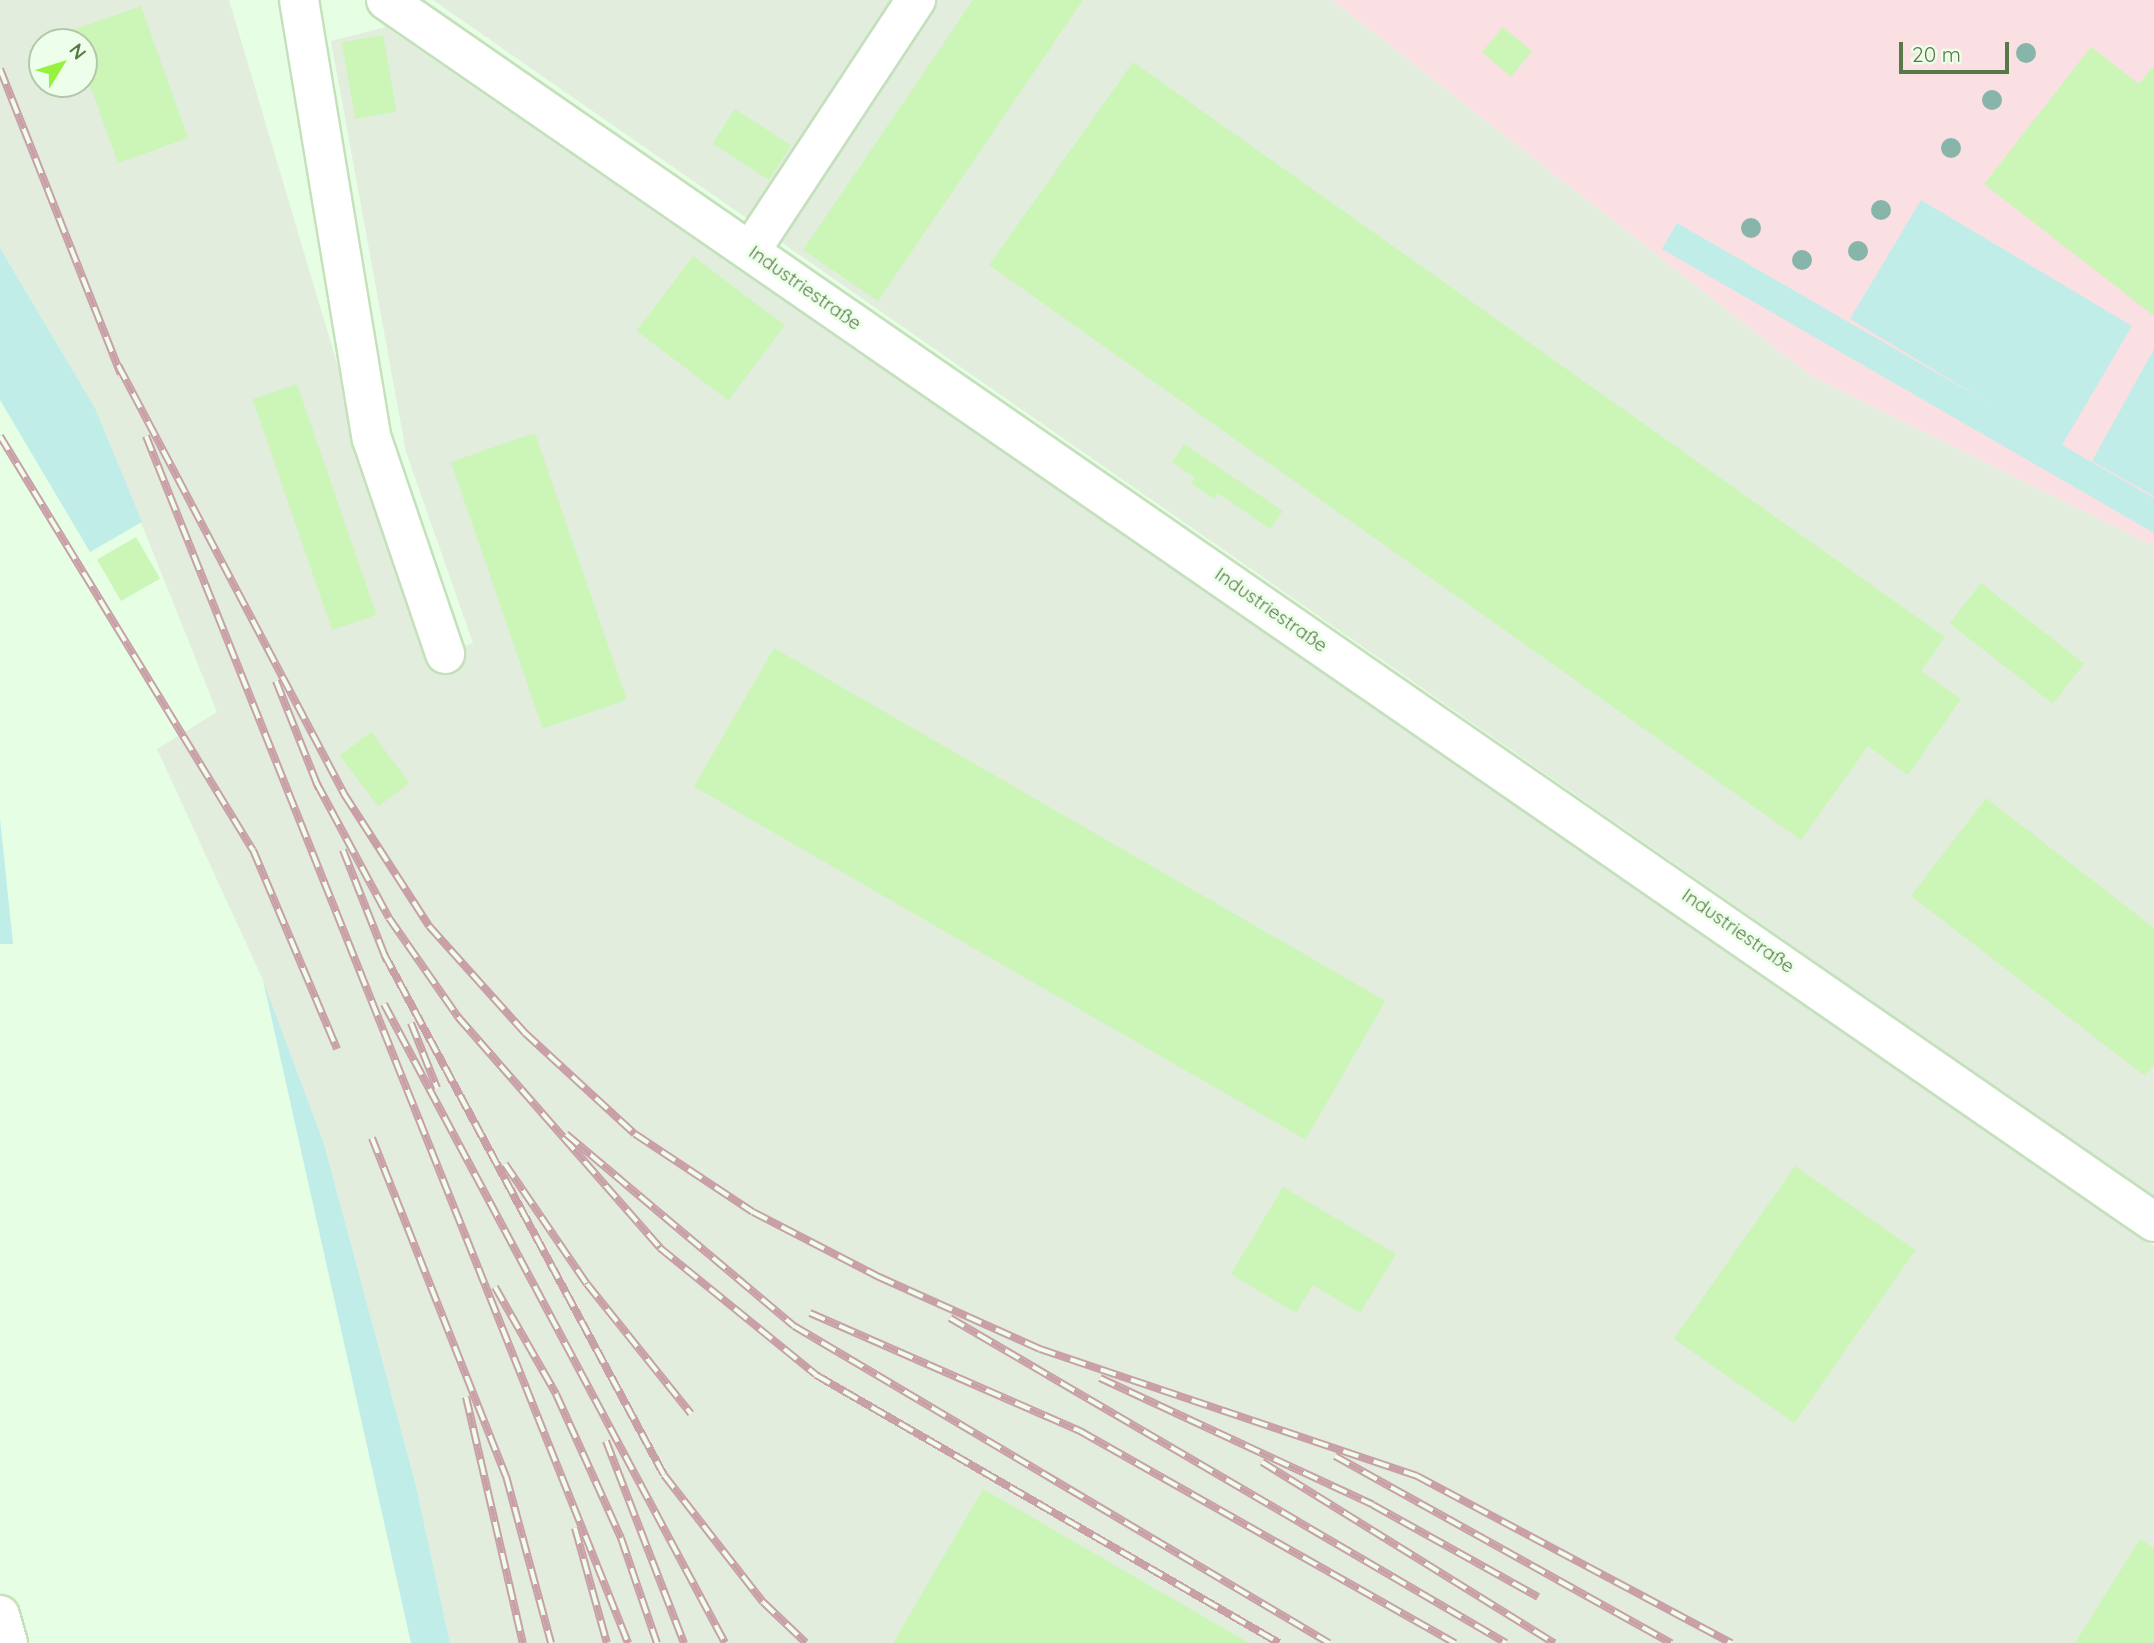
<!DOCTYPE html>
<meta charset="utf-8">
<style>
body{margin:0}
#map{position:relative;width:2154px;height:1643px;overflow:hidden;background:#e6fee3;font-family:Quicksand,sans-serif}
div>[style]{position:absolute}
.industrial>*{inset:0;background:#e2edde}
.education>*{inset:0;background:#fae0e2}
.green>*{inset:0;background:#c0ede8}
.building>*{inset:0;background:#cbf6b8;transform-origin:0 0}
.roads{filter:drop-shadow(2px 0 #c4e1bb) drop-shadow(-2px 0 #c4e1bb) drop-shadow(0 2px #c4e1bb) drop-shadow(0 -2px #c4e1bb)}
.minor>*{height:38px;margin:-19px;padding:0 19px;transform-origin:19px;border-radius:19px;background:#fff}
.rail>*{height:8px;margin-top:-4px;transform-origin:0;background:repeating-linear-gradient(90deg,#edffeb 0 16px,#c9a0a7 0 32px);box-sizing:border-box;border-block:2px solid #c9a0a7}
.trees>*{width:20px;height:20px;margin:-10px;border-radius:50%;background:#88b5a9}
span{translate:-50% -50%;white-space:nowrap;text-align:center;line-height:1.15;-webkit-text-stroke:6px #edffeb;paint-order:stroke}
.street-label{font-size:19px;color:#587947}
.north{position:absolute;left:28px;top:28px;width:70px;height:70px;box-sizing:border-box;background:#edffeb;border:2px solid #b1c9a9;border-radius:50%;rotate:52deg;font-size:19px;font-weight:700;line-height:28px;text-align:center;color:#587947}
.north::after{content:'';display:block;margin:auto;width:24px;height:32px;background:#95f23e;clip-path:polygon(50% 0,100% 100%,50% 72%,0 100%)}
.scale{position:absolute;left:1899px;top:42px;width:110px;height:32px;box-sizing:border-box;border:4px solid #587947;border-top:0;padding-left:9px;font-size:21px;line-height:24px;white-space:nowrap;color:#587947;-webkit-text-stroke:5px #edffeb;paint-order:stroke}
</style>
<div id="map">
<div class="industrial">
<div style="clip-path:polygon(evenodd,0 0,229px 0,425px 660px,473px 643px,406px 452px,331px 41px,386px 27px,2154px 1246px,2154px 1643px,450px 1643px,415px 1482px,324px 1144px,263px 980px,157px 749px,217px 712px,95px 408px,0 248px,0 0,42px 42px,84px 42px,84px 84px,42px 84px,42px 42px)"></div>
<div style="clip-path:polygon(433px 0,1332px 0,1811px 376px,2154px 546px,2154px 1197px)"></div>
</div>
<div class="education">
<div style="clip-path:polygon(1332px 0,2154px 0,2154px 546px,1811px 376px)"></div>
</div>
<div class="green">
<div style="clip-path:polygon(1921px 200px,2132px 326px,2062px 445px,2154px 498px,2154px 533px,1662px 249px,1677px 223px,1992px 405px,1850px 319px)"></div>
<div style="clip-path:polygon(0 248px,95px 408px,142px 522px,90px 552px,0 400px)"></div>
<div style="clip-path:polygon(2154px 349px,2154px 496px,2092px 461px)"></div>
<div style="clip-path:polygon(0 818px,13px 944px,0 944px)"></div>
<div style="clip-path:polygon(263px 980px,324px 1144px,415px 1482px,450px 1643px,411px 1643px)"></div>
</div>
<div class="building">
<div style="clip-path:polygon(973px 0,1083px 0,878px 301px,803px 250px)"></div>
<div style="clip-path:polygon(141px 6px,188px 138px,118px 163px,84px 69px,84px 42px,74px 42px,70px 31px)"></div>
<div style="left:1503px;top:27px;width:38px;height:33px;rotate:40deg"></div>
<div style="left:383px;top:35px;width:78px;height:42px;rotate:80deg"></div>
<div style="clip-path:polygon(2091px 47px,2139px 84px,2154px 65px,2154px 316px,1984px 184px)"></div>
<div style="clip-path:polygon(1133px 62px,1945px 637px,1921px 671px,1961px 699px,1908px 775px,1868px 746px,1801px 840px,989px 265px)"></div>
<div style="left:735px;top:109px;width:67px;height:41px;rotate:33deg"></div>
<div style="left:693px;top:256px;width:115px;height:94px;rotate:37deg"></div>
<div style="left:297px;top:384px;width:244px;height:47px;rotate:71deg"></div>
<div style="left:535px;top:433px;width:282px;height:89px;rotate:71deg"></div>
<div style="clip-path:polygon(1184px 444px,1283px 511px,1270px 529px,1218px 493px,1214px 499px,1191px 483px,1195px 478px,1172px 462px)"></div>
<div style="left:136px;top:537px;width:48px;height:45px;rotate:60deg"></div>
<div style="left:1981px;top:583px;width:131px;height:51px;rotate:38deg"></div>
<div style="left:774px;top:648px;width:706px;height:160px;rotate:30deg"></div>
<div style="left:371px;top:732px;width:64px;height:39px;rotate:53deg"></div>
<div style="clip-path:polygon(1986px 798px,2154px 928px,2154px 1065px,2145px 1076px,1911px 896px)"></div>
<div style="left:1795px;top:1166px;width:147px;height:211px;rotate:35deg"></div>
<div style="clip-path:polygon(1283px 1187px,1396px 1254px,1360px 1313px,1313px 1285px,1296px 1313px,1231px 1274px)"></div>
<div style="clip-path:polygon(983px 1489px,1249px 1643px,893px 1643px)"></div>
<div style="clip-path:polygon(2140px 1539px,2154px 1548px,2154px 1643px,2075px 1643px)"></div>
</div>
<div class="roads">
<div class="minor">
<div style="left:299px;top:0;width:445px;rotate:80.6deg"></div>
<div style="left:372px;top:439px;width:227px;rotate:71.2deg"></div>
<div style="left:386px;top:0;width:2149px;rotate:34.65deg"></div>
<div style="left:751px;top:250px;width:300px;rotate:-56.6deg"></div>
<div style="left:0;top:1615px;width:29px;rotate:74deg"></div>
</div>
</div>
<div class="rail">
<div style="left:0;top:69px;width:328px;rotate:68.4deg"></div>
<div style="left:118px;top:365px;width:485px;rotate:62.2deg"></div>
<div style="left:344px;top:794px;width:157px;rotate:57.2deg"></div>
<div style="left:429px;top:926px;width:144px;rotate:48.1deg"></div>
<div style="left:525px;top:1033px;width:149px;rotate:42.6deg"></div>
<div style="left:635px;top:1134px;width:141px;rotate:33.5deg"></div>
<div style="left:753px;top:1212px;width:142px;rotate:27.3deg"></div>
<div style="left:879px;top:1277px;width:176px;rotate:24.1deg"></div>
<div style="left:1040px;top:1349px;width:398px;rotate:18.6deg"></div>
<div style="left:1417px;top:1476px;width:356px;rotate:28deg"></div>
<div style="left:0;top:436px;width:485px;rotate:58.6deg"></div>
<div style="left:253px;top:850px;width:216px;rotate:67.1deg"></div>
<div style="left:146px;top:436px;width:1300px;rotate:68.23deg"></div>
<div style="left:276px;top:681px;width:116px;rotate:68.3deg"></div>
<div style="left:316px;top:782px;width:154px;rotate:61.8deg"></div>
<div style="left:389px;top:918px;width:121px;rotate:55.1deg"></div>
<div style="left:458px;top:1017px;width:307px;rotate:48.8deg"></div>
<div style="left:660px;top:1248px;width:201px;rotate:39.1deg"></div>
<div style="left:816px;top:1375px;width:535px;rotate:30.06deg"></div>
<div style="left:343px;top:850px;width:119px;rotate:68.4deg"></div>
<div style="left:384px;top:954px;width:591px;rotate:61.75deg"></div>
<div style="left:664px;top:1475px;width:161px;rotate:52.1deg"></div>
<div style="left:763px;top:1602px;width:59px;rotate:43.6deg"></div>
<div style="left:384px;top:1004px;width:724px;rotate:61.91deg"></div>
<div style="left:411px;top:1023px;width:70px;rotate:68.2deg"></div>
<div style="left:566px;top:1134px;width:298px;rotate:40.1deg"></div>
<div style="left:794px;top:1326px;width:622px;rotate:30.65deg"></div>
<div style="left:372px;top:1138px;width:364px;rotate:68.4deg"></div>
<div style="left:506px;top:1476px;width:173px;rotate:74.9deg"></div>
<div style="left:505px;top:1164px;width:145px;rotate:55.7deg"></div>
<div style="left:587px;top:1284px;width:166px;rotate:51.3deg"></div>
<div style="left:495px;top:1287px;width:123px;rotate:60.3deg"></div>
<div style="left:556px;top:1394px;width:158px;rotate:65.7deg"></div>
<div style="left:621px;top:1538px;width:111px;rotate:71.1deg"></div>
<div style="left:810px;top:1313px;width:295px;rotate:23.6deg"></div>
<div style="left:1080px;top:1431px;width:431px;rotate:29.5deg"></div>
<div style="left:950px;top:1318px;width:644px;rotate:30.31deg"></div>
<div style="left:1100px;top:1378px;width:301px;rotate:24.9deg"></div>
<div style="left:1373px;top:1505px;width:189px;rotate:29.1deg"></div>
<div style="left:466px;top:1397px;width:253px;rotate:77deg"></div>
<div style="left:606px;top:1441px;width:217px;rotate:68.9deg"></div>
<div style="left:1335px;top:1456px;width:385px;rotate:29.1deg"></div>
<div style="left:1262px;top:1462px;width:344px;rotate:31.8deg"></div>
<div style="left:575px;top:1528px;width:119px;rotate:74.5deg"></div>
</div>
<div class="trees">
<div style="left:2026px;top:53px"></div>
<div style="left:1992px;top:100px"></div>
<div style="left:1951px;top:148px"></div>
<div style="left:1881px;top:210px"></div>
<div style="left:1751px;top:228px"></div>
<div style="left:1858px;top:251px"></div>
<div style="left:1802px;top:260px"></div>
</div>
<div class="street-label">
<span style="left:805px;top:288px;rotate:35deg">Industriestraße</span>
<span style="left:1271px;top:610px;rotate:35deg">Industriestraße</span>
<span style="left:1738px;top:931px;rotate:35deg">Industriestraße</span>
</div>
<div class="north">N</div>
<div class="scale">20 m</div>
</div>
